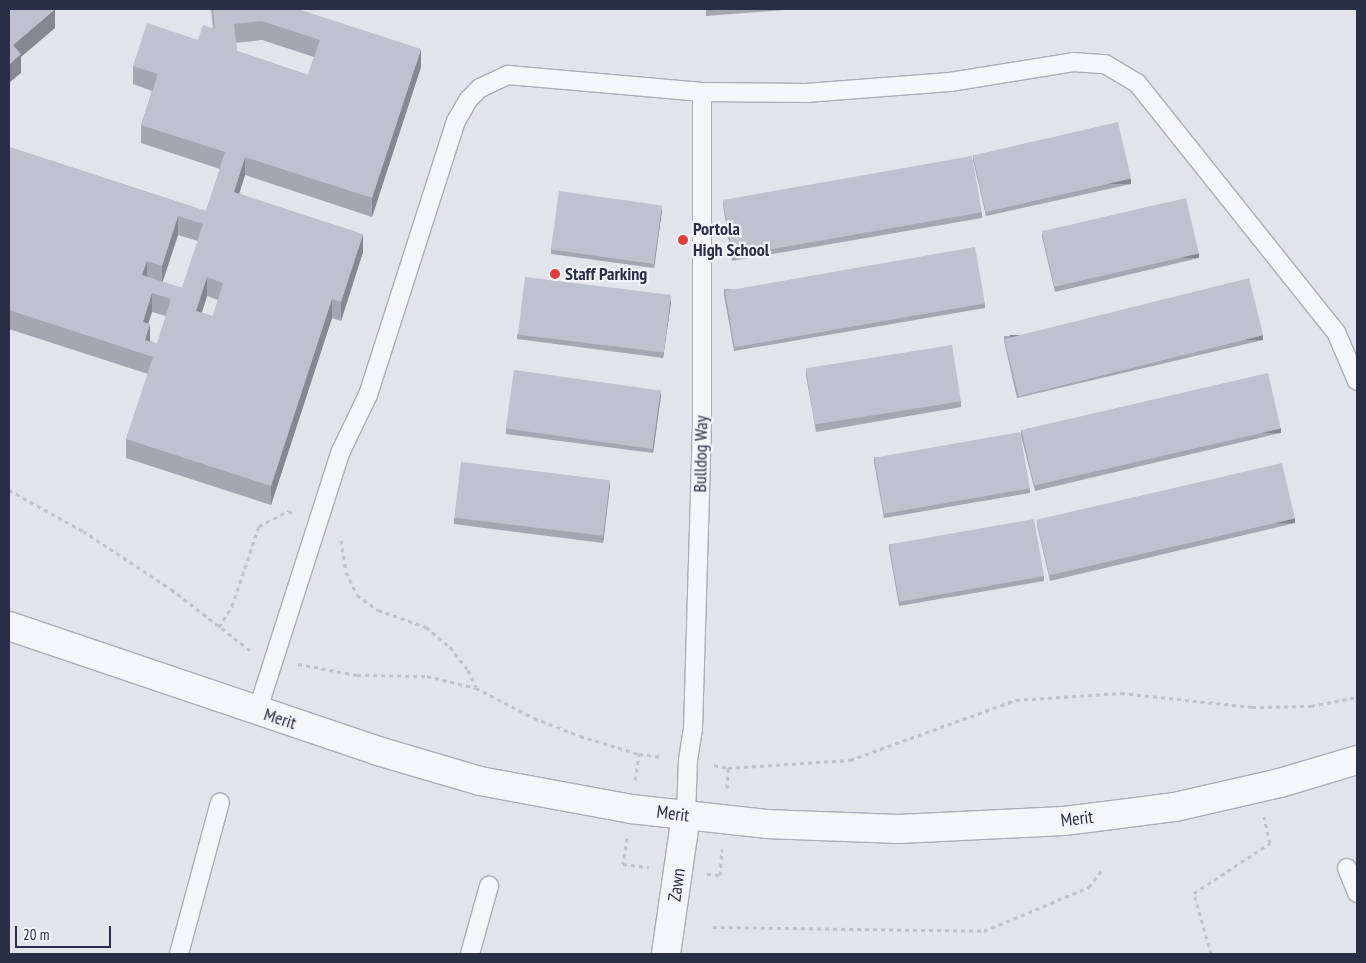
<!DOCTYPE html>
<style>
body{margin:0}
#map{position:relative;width:1366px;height:963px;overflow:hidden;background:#e2e4eb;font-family:"PT Sans Narrow",sans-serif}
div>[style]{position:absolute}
.path>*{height:3px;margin-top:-1.5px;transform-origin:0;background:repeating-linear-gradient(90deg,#c0c2ca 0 4px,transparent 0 8px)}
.roads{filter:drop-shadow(1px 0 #aaadb9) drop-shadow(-1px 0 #aaadb9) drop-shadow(0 1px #aaadb9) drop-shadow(0 -1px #aaadb9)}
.service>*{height:18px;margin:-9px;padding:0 9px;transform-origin:9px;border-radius:9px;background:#f5f6f9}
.minor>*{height:28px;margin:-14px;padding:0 14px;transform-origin:14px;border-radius:14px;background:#f5f6f9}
.tertiary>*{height:28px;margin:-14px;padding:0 14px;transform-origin:14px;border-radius:14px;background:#f5f6f9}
.wall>*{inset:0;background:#a3a7b2}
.shaded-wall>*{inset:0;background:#858891;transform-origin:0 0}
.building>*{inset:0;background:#bec2cf;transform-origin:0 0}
.dots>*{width:14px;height:14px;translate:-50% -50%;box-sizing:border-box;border:2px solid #f2f3f8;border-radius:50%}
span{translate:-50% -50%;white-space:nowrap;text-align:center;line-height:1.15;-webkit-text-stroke:4.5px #f2f3f8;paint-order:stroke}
.poi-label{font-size:18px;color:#282e45;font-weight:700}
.left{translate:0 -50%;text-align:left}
.street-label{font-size:18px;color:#282e45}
.frame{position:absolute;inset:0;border:10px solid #282e45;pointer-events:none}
.scale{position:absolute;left:15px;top:926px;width:96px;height:22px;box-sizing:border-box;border:2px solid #282e45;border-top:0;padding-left:6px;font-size:15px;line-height:18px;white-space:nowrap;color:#282e45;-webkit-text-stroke:4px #f2f3f8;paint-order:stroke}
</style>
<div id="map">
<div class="path">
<div style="left:9px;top:490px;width:85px;rotate:29deg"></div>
<div style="left:83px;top:531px;width:105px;rotate:33.4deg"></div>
<div style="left:171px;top:589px;width:101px;rotate:37.8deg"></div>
<div style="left:341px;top:540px;width:32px;rotate:81deg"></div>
<div style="left:346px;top:572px;width:25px;rotate:64deg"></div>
<div style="left:357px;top:595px;width:26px;rotate:36deg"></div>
<div style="left:378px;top:610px;width:51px;rotate:19.5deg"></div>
<div style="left:426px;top:627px;width:31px;rotate:40deg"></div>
<div style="left:450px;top:647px;width:29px;rotate:52deg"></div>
<div style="left:468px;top:670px;width:19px;rotate:65deg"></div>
<div style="left:219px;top:627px;width:25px;rotate:-58deg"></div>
<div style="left:232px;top:606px;width:84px;rotate:-71.4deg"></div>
<div style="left:259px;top:526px;width:33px;rotate:-27deg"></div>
<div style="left:288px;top:511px;width:6px;rotate:18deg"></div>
<div style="left:298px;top:664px;width:60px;rotate:10.6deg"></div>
<div style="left:357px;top:675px;width:70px;rotate:0.8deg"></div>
<div style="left:427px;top:676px;width:50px;rotate:13.8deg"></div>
<div style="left:476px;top:688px;width:65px;rotate:27.3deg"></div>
<div style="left:534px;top:718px;width:49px;rotate:21.4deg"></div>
<div style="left:580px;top:736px;width:62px;rotate:17deg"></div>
<div style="left:639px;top:754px;width:24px;rotate:7deg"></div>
<div style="left:714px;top:765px;width:14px;rotate:12deg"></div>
<div style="left:728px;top:768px;width:122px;rotate:-3.8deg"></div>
<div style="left:850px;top:760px;width:177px;rotate:-19.9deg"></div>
<div style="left:1016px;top:700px;width:105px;rotate:-3.8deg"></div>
<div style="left:1121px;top:693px;width:132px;rotate:6.1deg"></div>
<div style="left:1252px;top:707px;width:59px;rotate:-1deg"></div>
<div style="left:1311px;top:706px;width:47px;rotate:-11.1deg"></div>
<div style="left:635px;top:780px;width:26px;rotate:-81deg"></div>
<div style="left:727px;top:788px;width:20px;rotate:-87deg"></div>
<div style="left:627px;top:838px;width:26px;rotate:99deg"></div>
<div style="left:623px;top:864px;width:26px;rotate:7deg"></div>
<div style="left:707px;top:874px;width:13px;rotate:4deg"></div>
<div style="left:720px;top:875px;width:26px;rotate:-86deg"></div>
<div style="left:713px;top:927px;width:271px;rotate:0.8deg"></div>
<div style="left:984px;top:931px;width:114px;rotate:-22.7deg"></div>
<div style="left:1089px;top:887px;width:21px;rotate:-53deg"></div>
<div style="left:1211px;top:954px;width:63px;rotate:-105.6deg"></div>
<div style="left:1194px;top:893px;width:91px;rotate:-33.3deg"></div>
<div style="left:1270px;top:843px;width:27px;rotate:-103deg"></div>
</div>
<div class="roads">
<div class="service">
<div style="left:257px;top:712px;width:274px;rotate:-72.2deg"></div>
<div style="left:341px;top:451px;width:62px;rotate:-64.3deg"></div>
<div style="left:368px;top:395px;width:288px;rotate:-72.2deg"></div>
<div style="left:456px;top:121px;width:24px;rotate:-60deg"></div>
<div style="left:468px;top:100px;width:17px;rotate:-45deg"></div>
<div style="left:480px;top:88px;width:31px;rotate:-25deg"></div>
<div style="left:508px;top:75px;width:195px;rotate:5deg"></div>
<div style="left:702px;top:92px;width:104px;rotate:0.6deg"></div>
<div style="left:806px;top:93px;width:144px;rotate:-4.4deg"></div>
<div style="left:950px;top:82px;width:125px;rotate:-9.2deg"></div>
<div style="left:1073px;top:62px;width:32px;rotate:4deg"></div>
<div style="left:1105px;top:64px;width:37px;rotate:31deg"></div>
<div style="left:1137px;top:83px;width:319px;rotate:51.4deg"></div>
<div style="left:1336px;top:332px;width:53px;rotate:66.8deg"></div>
<div style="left:686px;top:816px;width:56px;rotate:-88deg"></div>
<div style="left:688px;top:760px;width:31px;rotate:-81deg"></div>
<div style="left:693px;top:729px;width:307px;rotate:-88.3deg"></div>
<div style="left:702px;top:422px;width:330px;rotate:-90deg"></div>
<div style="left:1347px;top:868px;width:27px;rotate:68deg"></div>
<div style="left:179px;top:954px;width:157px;rotate:-74.9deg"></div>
<div style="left:470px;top:954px;width:71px;rotate:-74.4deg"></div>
</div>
<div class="minor">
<div style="left:666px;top:954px;width:139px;rotate:-81.8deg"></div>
</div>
<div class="tertiary">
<div style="left:9px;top:626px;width:390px;rotate:18.7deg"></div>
<div style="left:378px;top:751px;width:106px;rotate:16.4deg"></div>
<div style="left:480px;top:781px;width:154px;rotate:10.5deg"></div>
<div style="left:631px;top:809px;width:136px;rotate:6.3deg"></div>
<div style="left:766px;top:824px;width:133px;rotate:2.2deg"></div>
<div style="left:899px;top:829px;width:165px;rotate:-2.8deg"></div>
<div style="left:1064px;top:821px;width:112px;rotate:-7.2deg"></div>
<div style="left:1175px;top:807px;width:108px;rotate:-12.9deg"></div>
<div style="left:1280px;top:783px;width:80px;rotate:-16.6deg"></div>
</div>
</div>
<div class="wall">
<div style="clip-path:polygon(evenodd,211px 9px,298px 9px,421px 67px,372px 217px,245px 175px,239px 193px,363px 252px,341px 321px,332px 318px,271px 505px,126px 458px,126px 439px,148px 374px,9px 329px,9px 147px,206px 211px,220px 169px,141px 143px,141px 125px,152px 91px,133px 84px,133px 66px,198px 40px,213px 28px,211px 9px,262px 40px,314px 57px,308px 75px,237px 51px,236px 43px,262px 40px,211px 9px,178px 235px,198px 241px,182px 288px,162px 282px,178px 235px,211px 9px,207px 296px,218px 300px,213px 316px,202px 313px,207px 296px,211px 9px,152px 312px,166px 316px,157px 344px,150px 341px,148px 323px,152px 312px)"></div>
<div style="clip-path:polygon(706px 9px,798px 9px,706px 16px)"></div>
<div style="clip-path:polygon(973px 155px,1131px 184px,986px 216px,973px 160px)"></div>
<div style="clip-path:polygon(723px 200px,982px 212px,982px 218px,732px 261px,723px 205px)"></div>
<div style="clip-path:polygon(662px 210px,654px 268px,551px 254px,551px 249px)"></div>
<div style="clip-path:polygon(1042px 232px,1199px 258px,1055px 292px,1042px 237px)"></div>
<div style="clip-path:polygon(724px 289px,985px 303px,985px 308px,734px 351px,724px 295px)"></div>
<div style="clip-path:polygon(671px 302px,663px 358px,517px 339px,517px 334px)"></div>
<div style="clip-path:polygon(1004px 336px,1263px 340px,1017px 398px,1004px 341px)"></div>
<div style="clip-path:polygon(806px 370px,961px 401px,961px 407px,816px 432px,806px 375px)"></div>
<div style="clip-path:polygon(661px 395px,653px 453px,506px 434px,506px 428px)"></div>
<div style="clip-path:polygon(1021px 430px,1281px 433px,1035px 491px,1021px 436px)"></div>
<div style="clip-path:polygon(874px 457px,1030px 488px,1030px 493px,884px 518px,874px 462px)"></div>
<div style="clip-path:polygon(610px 485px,603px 543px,454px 524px,454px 518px)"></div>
<div style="clip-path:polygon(1037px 520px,1295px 523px,1050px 581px,1037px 525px)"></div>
<div style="clip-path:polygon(889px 544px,1044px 576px,1044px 581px,899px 606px,889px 549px)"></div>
</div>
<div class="shaded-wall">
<div style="clip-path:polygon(55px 9px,55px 28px,21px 57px,21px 73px,9px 83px,9px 65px,13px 45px)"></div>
<div style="clip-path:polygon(421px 49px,421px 67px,372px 217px,372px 198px)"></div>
<div style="clip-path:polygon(245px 157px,245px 175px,234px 210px,234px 192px)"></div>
<div style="left:1131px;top:179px;width:5px;height:148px;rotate:90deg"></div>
<div style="clip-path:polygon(662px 205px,662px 210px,654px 268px,654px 263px)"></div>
<div style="clip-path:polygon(178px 216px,178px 235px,162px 284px,162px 266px)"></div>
<div style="clip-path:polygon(363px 234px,363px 252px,341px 321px,341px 302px)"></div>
<div style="left:1199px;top:253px;width:5px;height:148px;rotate:90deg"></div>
<div style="clip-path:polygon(147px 261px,147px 279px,142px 275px)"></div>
<div style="clip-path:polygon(207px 277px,207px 296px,196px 330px,196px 311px)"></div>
<div style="clip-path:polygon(152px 293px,152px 312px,143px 340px,143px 322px)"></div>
<div style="clip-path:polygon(671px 296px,671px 302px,663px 358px,663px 353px)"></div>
<div style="clip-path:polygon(332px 299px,332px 318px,271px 505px,271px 486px)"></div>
<div style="clip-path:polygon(150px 324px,150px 343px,145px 340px)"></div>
<div style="left:1263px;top:335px;width:5px;height:253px;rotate:90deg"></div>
<div style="clip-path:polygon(661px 390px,661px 395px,653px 453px,653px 448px)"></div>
<div style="left:1281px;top:428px;width:5px;height:253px;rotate:90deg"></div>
<div style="clip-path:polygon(610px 480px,610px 485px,603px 543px,603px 538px)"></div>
<div style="left:1295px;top:518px;width:5px;height:252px;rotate:90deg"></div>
</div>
<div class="building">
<div style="clip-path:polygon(9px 9px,55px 9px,13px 45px,21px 54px,9px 65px)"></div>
<div style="clip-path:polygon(evenodd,213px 9px,298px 9px,421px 49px,372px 198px,245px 157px,234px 192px,363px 234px,341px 302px,332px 299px,271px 486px,126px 439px,153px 357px,9px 310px,9px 147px,206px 211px,225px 152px,141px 125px,158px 74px,133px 66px,147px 23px,198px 40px,203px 25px,215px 29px,213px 9px,262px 21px,320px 40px,308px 75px,237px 51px,234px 24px,262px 21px,213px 9px,178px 216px,203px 224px,182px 288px,142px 275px,147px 261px,162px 266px,178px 216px,213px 9px,207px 277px,223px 283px,213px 316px,196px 311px,207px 277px,213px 9px,152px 293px,171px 299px,157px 344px,145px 340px,150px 324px,143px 322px,152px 293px)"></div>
<div style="left:1118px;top:122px;width:58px;height:149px;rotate:77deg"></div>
<div style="left:972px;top:156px;width:57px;height:253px;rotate:80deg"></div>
<div style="left:559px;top:191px;width:104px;height:59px;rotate:8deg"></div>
<div style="left:1186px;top:198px;width:57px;height:148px;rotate:77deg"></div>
<div style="left:975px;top:247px;width:57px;height:254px;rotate:80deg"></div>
<div style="left:525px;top:277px;width:147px;height:58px;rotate:7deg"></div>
<div style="left:1249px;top:278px;width:59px;height:252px;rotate:76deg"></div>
<div style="left:952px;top:345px;width:57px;height:148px;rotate:81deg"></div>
<div style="left:514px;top:370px;width:148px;height:59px;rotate:8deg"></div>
<div style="left:1268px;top:373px;width:57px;height:253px;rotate:77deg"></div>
<div style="left:1020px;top:432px;width:57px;height:148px;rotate:80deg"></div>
<div style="left:461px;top:462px;width:150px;height:56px;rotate:7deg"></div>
<div style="left:1282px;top:463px;width:57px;height:252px;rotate:77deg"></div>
<div style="left:1034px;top:519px;width:58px;height:147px;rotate:80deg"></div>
</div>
<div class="dots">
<div style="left:683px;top:240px;background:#db3f3c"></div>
<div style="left:555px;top:274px;background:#db3f3c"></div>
</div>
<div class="poi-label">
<span class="left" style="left:693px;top:240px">Portola<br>High School</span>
<span class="left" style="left:565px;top:274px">Staff Parking</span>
</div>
<div class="street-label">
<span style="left:701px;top:454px;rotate:-89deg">Bulldog Way</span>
<span style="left:280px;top:719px;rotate:18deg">Merit</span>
<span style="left:673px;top:814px;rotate:7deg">Merit</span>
<span style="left:1077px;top:819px;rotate:-7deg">Merit</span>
<span style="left:677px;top:885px;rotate:-82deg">Zawn</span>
</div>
<div class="frame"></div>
<div class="scale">20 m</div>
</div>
